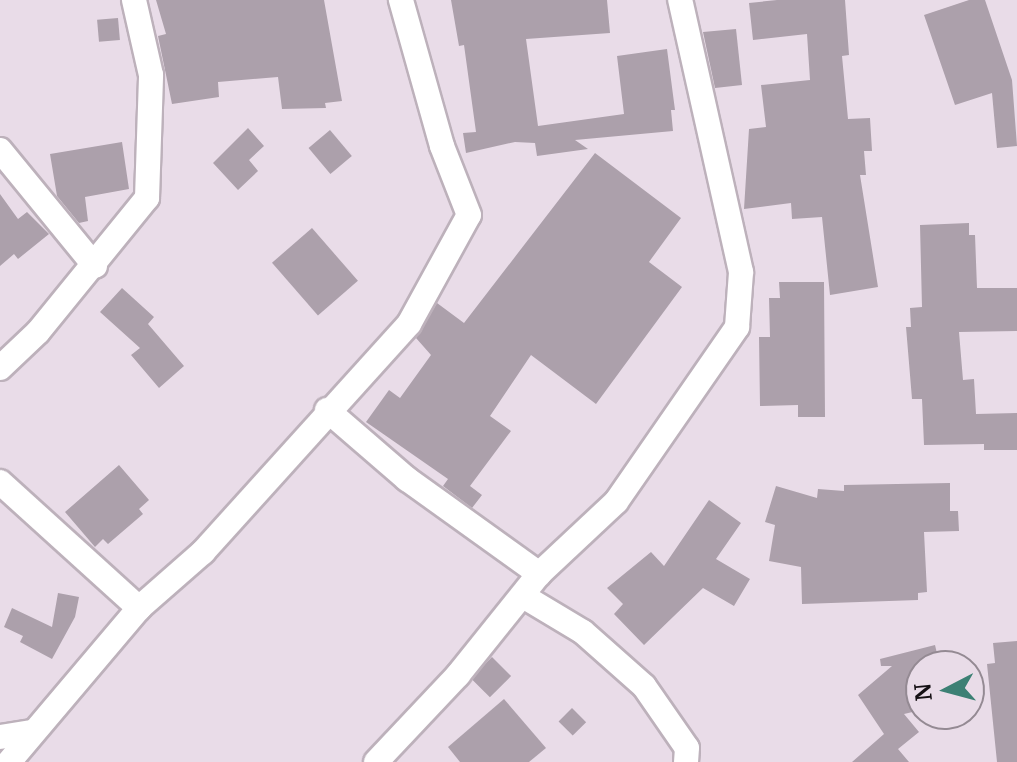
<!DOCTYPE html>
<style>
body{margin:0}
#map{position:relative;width:1017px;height:762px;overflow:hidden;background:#e9dce8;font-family:Merriweather,serif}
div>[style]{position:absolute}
.building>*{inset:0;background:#aca0ab;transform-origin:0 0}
.roads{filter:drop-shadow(2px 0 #bdb1bb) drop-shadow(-2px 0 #bdb1bb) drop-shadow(0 2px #bdb1bb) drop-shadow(0 -2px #bdb1bb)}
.minor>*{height:24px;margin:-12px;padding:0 12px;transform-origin:12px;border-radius:12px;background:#fff}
span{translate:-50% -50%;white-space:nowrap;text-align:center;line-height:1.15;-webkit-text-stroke:7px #e9dce8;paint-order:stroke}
.north{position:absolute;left:905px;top:650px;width:80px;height:80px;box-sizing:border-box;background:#e9dce8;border:2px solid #948a93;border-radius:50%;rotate:264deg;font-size:22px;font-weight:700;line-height:32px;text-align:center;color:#151014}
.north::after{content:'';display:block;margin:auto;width:28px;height:36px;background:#3c8074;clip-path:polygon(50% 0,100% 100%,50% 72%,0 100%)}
</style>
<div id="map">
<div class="building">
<div style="clip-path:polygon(156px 0,324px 0,342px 101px,325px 103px,326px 108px,282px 109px,278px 77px,218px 82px,219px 97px,172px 104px,158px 36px,166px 34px)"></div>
<div style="clip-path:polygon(451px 0,607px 0,610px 33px,526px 39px,538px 126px,624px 114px,617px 56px,667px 49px,675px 110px,671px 110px,673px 131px,575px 140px,588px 149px,537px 156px,535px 143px,515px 142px,466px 153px,463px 133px,476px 132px,464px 45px,459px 46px)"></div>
<div style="clip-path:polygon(777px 0,845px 0,849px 55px,842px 56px,848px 119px,870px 118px,872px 151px,864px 151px,866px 175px,860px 175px,878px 287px,830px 295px,822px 217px,792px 219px,791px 203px,744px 209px,749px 129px,766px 127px,761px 85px,810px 80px,807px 34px,753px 40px,749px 3px)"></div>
<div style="clip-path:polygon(969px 0,985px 0,1012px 80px,1017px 146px,997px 148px,992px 93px,955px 105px,924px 15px)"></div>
<div style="left:118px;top:18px;width:22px;height:21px;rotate:85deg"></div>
<div style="clip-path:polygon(736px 29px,742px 85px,715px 88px,703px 32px)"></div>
<div style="clip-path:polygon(248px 128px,264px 146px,249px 160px,258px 171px,238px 190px,213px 163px)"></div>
<div style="left:330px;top:130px;width:34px;height:28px;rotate:50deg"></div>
<div style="clip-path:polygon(122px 142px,129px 189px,85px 197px,88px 221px,79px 223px,57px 196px,50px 154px)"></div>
<div style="clip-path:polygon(595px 153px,681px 218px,649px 262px,682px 287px,596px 404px,531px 355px,490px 416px,511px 431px,470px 486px,482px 495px,472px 508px,443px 486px,448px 479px,366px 422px,389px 390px,400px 398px,431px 355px,416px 338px,437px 303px,464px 323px)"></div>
<div style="clip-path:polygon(0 194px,18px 219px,27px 212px,49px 234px,18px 259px,14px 254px,0 266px)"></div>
<div style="clip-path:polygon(969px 223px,969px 235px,975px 235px,977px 288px,1017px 288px,1017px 331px,959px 332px,963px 380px,974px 379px,976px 414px,1017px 413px,1017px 450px,984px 450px,984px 444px,924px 445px,922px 399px,912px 399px,906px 327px,911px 327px,910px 308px,922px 307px,920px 225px)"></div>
<div style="left:312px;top:228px;width:70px;height:53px;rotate:49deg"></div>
<div style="clip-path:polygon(779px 282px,824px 282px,825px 417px,798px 417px,798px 405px,760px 406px,759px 337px,770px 337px,769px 298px,780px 298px)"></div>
<div style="clip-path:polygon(122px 288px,154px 317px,148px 324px,184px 366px,159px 388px,131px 355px,140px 348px,100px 312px)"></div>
<div style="clip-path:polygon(119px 465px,149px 500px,139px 509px,143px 514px,108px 544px,103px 539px,95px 547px,65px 512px)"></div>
<div style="clip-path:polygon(950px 483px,950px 511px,958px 511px,959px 531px,924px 532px,927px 592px,918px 593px,918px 600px,802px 604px,801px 567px,769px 561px,775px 525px,765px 522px,776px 486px,817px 498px,818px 489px,844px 491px,844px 485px)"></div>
<div style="clip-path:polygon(709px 500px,741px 523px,716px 559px,750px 579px,734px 606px,703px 588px,644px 645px,614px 614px,623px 604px,607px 588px,651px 552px,664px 566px)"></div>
<div style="clip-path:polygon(58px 593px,79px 597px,75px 617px,52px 659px,20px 642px,23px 636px,4px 627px,12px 608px,52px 627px)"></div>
<div style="clip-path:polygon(1017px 641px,1017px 762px,997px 762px,987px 664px,995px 663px,993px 643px)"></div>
<div style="clip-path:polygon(935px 645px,940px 666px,921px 666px,921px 710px,904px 714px,919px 732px,898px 749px,909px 762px,852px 762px,884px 734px,858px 695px,892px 666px,881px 666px,880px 659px)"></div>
<div style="left:492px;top:657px;width:27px;height:30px;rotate:45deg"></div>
<div style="clip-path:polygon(504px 699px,546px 748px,529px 762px,460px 762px,448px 747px)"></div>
<div style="left:572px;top:708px;width:20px;height:19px;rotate:45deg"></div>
</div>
<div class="roads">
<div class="minor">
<div style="left:0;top:150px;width:150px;rotate:50.7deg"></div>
<div style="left:0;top:368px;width:52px;rotate:-43.5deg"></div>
<div style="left:38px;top:332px;width:173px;rotate:-50.9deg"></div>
<div style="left:147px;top:198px;width:123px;rotate:-88.1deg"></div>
<div style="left:151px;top:75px;width:77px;rotate:-102.8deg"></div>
<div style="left:327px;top:410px;width:106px;rotate:40.8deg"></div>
<div style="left:407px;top:479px;width:163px;rotate:35.7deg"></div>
<div style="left:0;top:482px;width:188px;rotate:42.2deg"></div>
<div style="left:523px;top:596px;width:70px;rotate:31deg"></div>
<div style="left:583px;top:632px;width:81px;rotate:41.5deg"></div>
<div style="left:644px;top:686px;width:75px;rotate:55.3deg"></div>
<div style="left:687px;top:748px;width:14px;rotate:94deg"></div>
<div style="left:0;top:737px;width:33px;rotate:-9deg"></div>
<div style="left:9px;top:762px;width:202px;rotate:-49.8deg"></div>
<div style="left:139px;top:608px;width:85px;rotate:-41.2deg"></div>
<div style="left:203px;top:552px;width:307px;rotate:-47.9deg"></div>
<div style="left:409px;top:324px;width:124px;rotate:-61.2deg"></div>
<div style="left:469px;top:215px;width:74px;rotate:-111.4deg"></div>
<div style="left:442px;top:146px;width:152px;rotate:-105.7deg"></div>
<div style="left:376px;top:762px;width:120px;rotate:-46.7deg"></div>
<div style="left:458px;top:675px;width:129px;rotate:-51.3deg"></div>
<div style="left:539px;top:574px;width:105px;rotate:-43.1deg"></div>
<div style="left:616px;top:502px;width:213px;rotate:-55.3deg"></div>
<div style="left:737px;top:327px;width:55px;rotate:-85.8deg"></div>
<div style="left:741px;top:272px;width:279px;rotate:-102.6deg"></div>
</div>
</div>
<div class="north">N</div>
</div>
